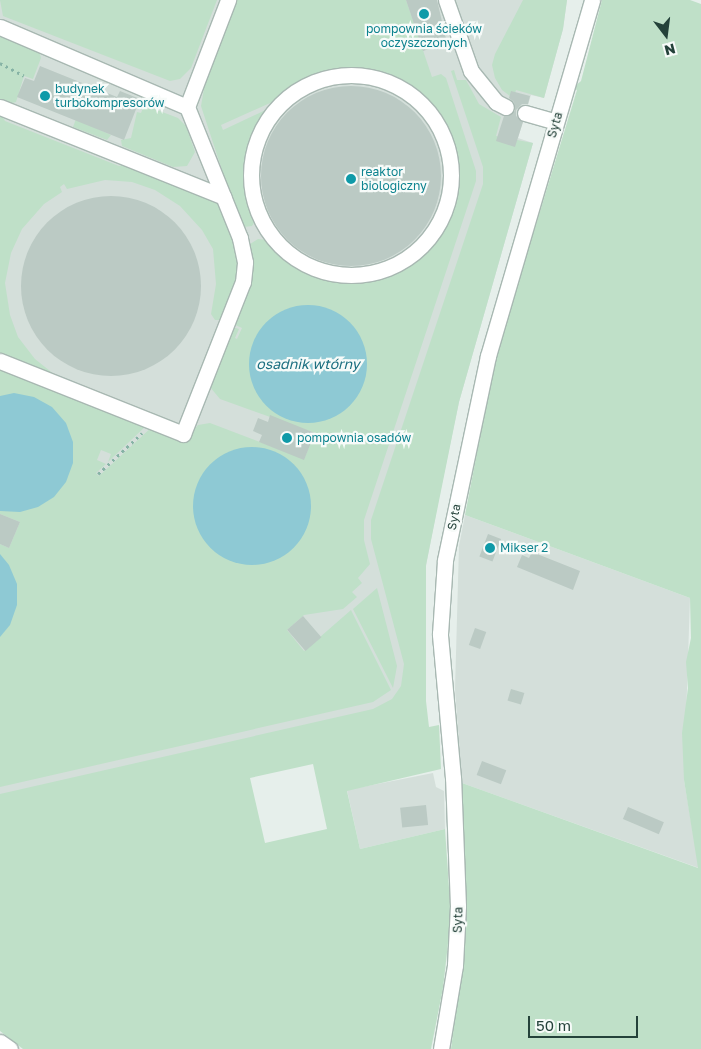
<!DOCTYPE html>
<meta charset="utf-8">
<style>
body{margin:0}
#map{position:relative;width:701px;height:1049px;overflow:hidden;background:#e6efeb;font-family:"Golos Text",sans-serif}
div>[style]{position:absolute}
.built>*{inset:0;background:#d4dfda}
.green>*{inset:0;background:#bfe0c8}
.water>*{inset:0;background:#8ec9d4}
.round{border-radius:50%}
.building>*{inset:0;background:#bbcac4;transform-origin:0 0}
.path>*{height:2.5px;margin-top:-1.25px;transform-origin:0;background:repeating-linear-gradient(90deg,#86b3a5 0 2.5px,transparent 0 6.5px)}
.roads{filter:drop-shadow(1px 0 #a8b8b2) drop-shadow(-1px 0 #a8b8b2) drop-shadow(0 1px #a8b8b2) drop-shadow(0 -1px #a8b8b2)}
.minor>*{height:15px;margin:-7.5px;padding:0 7.5px;transform-origin:7.5px;border-radius:7.5px;background:#fff}
.minor>.ring{margin:-7.5px;padding:0;box-sizing:content-box;background:none;border:15px solid #fff;border-radius:50%}
.dots>*{width:14px;height:14px;translate:-50% -50%;box-sizing:border-box;border:2px solid #f7fbf9;border-radius:50%}
span{translate:-50% -50%;white-space:nowrap;text-align:center;line-height:1.15;-webkit-text-stroke:4.5px #f7fbf9;paint-order:stroke}
.culture-label{font-size:12px;color:#0d838f}
.left{translate:0 -50%;text-align:left}
.street-label{font-size:12px;color:#24423a}
.water-label{font-size:14px;color:#1c6f80;font-style:italic}
.north{position:absolute;left:641px;top:10px;width:50px;height:50px;-webkit-text-stroke:4px #f7fbf9;paint-order:stroke;rotate:165deg;font-size:14px;font-weight:700;line-height:20px;text-align:center;color:#24423a}
.north::after{content:'';display:block;margin:auto;width:18px;height:22px;background:#24423a;clip-path:polygon(50% 0,100% 100%,50% 72%,0 100%)}
.scale{position:absolute;left:528px;top:1016px;width:110px;height:22px;box-sizing:border-box;border:2px solid #24423a;border-top:0;padding-left:6px;font-size:15px;line-height:18px;white-space:nowrap;color:#24423a;-webkit-text-stroke:4px #f7fbf9;paint-order:stroke}
</style>
<div id="map">
<div class="built">
<div style="clip-path:polygon(0 0,567px 0,563px 29px,544px 98px,531px 95px,518px 138px,533px 143px,459px 402px,440px 493px,426px 566px,426px 701px,0 799px)"></div>
<div style="clip-path:polygon(465px 515px,690px 598px,684px 780px,699px 868px,462px 783px,455px 689px,459px 546px)"></div>
<div style="clip-path:polygon(433px 773px,436px 787px,444px 791px,445px 829px,360px 849px,347px 790px)"></div>
</div>
<div class="green">
<div style="clip-path:polygon(0 0,217px 0,191px 68px,180px 79px,170px 81px,3px 16px)"></div>
<div style="clip-path:polygon(235px 0,406px 0,432px 77px,441px 74px,446px 78px,476px 171px,476px 181px,364px 520px,364px 540px,370px 564px,358px 578px,362px 583px,352px 592px,357px 597px,343px 609px,304px 615px,287px 630px,304px 651px,351px 610px,391px 690px,373px 702px,0 787px,0 544px,9px 548px,20px 522px,0 514px,0 365px,148px 424px,108px 462px,111px 454px,101px 450px,97px 460px,106px 464px,96px 473px,99px 476px,153px 426px,191px 433px,198px 425px,210px 423px,304px 459px,315px 433px,220px 399px,210px 387px,209px 382px,230px 326px,239px 329px,235px 338px,237px 339px,242px 328px,231px 323px,250px 244px,258px 239px,267px 240px,291px 262px,323px 278px,354px 282px,378px 278px,405px 267px,430px 247px,444px 228px,454px 202px,457px 181px,456px 155px,444px 123px,431px 102px,392px 78px,364px 71px,342px 71px,311px 78px,279px 99px,221px 125px,223px 130px,272px 107px,256px 132px,249px 151px,247px 191px,256px 220px,252px 226px,244px 227px,239px 222px,201px 106px,206px 77px)"></div>
<div style="clip-path:polygon(523px 0,567px 0,563px 29px,544px 98px,516px 90px,514px 97px,510px 96px,502px 90px,495px 78px,492px 65px,495px 54px)"></div>
<div style="clip-path:polygon(602px 0,690px 0,701px 4px,701px 1049px,451px 1049px,466px 933px,462px 783px,698px 868px,684px 780px,682px 733px,688px 688px,686px 662px,691px 638px,690px 598px,465px 515px,495px 359px,577px 90px,573px 88px,581px 81px)"></div>
<div style="clip-path:polygon(0 34px,39px 51px,41px 58px,33px 79px,24px 76px,16px 102px,8px 104px,0 102px)"></div>
<div style="clip-path:polygon(evenodd,454px 70px,457px 80px,466px 80px,479px 104px,501px 117px,496px 136px,533px 143px,459px 402px,426px 565px,426px 701px,429px 727px,439px 725px,441px 769px,347px 791px,360px 849px,445px 829px,451px 917px,443px 988px,431px 1049px,23px 1049px,0 1031px,0 794px,373px 709px,392px 699px,401px 686px,404px 664px,371px 539px,371px 520px,483px 184px,483px 167px,451px 71px,454px 70px,313px 764px,327px 829px,265px 843px,250px 778px,313px 764px)"></div>
<div style="clip-path:polygon(144px 105px,178px 118px,186px 126px,195px 152px,187px 166px,173px 167px,122px 146px,121px 140px,131px 138px,137px 112px,141px 113px)"></div>
<div style="clip-path:polygon(0 113px,5px 121px,119px 166px,128px 163px,218px 200px,237px 243px,240px 270px,220px 320px,215px 320px,211px 314px,216px 284px,213px 249px,202px 230px,180px 206px,155px 190px,132px 182px,105px 180px,67px 189px,64px 184px,60px 187px,62px 192px,44px 204px,22px 229px,11px 253px,5px 283px,10px 315px,18px 337px,35px 359px,55px 375px,0 356px)"></div>
<div style="clip-path:polygon(76px 119px,111px 135px,107px 140px,73px 127px)"></div>
<div style="clip-path:polygon(377px 588px,397px 666px,393px 688px,353px 609px)"></div>
</div>
<div class="water">
<div class="round" style="left:249px;top:305px;width:118px;height:118px"></div>
<div style="clip-path:polygon(14px 393px,34px 397px,52px 407px,66px 423px,73px 442px,73px 463px,66px 482px,54px 497px,38px 507px,20px 512px,0 511px,0 396px)"></div>
<div class="round" style="left:193px;top:447px;width:118px;height:118px"></div>
<div style="clip-path:polygon(0 554px,9px 565px,17px 584px,17px 605px,10px 625px,0 637px)"></div>
</div>
<div class="building">
<div style="clip-path:polygon(406px 0,437px 0,447px 43px,423px 51px)"></div>
<div style="clip-path:polygon(40px 66px,117px 97px,120px 91px,140px 99px,124px 140px,17px 97px,25px 78px,34px 81px)"></div>
<div class="round" style="left:261px;top:86px;width:180px;height:180px"></div>
<div style="clip-path:polygon(511px 91px,530px 96px,528px 104px,522px 104px,516px 110px,516px 116px,523px 122px,515px 147px,496px 141px,504px 116px,515px 111px,514px 102px,509px 98px)"></div>
<div class="round" style="left:21px;top:196px;width:180px;height:180px"></div>
<div style="clip-path:polygon(270px 415px,315px 433px,304px 460px,259px 442px,262px 435px,253px 431px,258px 418px,268px 422px)"></div>
<div style="clip-path:polygon(0 514px,20px 522px,9px 548px,0 544px)"></div>
<div style="left:488px;top:534px;width:14px;height:24px;rotate:21deg"></div>
<div style="clip-path:polygon(532px 552px,580px 571px,573px 590px,517px 567px,522px 555px,529px 558px)"></div>
<div style="left:303px;top:616px;width:28px;height:21px;rotate:49deg"></div>
<div style="left:475px;top:628px;width:12px;height:18px;rotate:20deg"></div>
<div style="left:511px;top:689px;width:14px;height:12px;rotate:17deg"></div>
<div style="left:482px;top:761px;width:26px;height:15px;rotate:21deg"></div>
<div style="left:426px;top:805px;width:20px;height:26px;rotate:84deg"></div>
<div style="left:628px;top:807px;width:39px;height:13px;rotate:23deg"></div>
</div>
<div class="path">
<div style="left:0;top:63px;width:27px;rotate:28deg"></div>
<div style="left:98px;top:474px;width:60px;rotate:-43deg"></div>
</div>
<div class="roads">
<div class="minor">
<div style="left:446px;top:0;width:75px;rotate:70.6deg"></div>
<div style="left:471px;top:71px;width:40px;rotate:51deg"></div>
<div style="left:496px;top:102px;width:11px;rotate:27deg"></div>
<div style="left:0;top:27px;width:203px;rotate:23.2deg"></div>
<div class="ring" style="left:251px;top:75px;width:185px;height:185px"></div>
<div style="left:0;top:107px;width:241px;rotate:21.9deg"></div>
<div style="left:525px;top:113px;width:32px;rotate:16deg"></div>
<div style="left:0;top:361px;width:197px;rotate:21.7deg"></div>
<div style="left:183px;top:434px;width:163px;rotate:-68.5deg"></div>
<div style="left:243px;top:282px;width:20px;rotate:-84deg"></div>
<div style="left:245px;top:262px;width:25px;rotate:-102deg"></div>
<div style="left:240px;top:238px;width:141px;rotate:-112deg"></div>
<div style="left:187px;top:107px;width:115px;rotate:-69deg"></div>
<div style="left:0;top:1042px;width:12px;rotate:35deg"></div>
<div style="left:441px;top:1049px;width:85px;rotate:-80.5deg"></div>
<div style="left:455px;top:965px;width:59px;rotate:-87.1deg"></div>
<div style="left:458px;top:906px;width:128px;rotate:-92.2deg"></div>
<div style="left:453px;top:778px;width:145px;rotate:-95.2deg"></div>
<div style="left:440px;top:634px;width:74px;rotate:-86.1deg"></div>
<div style="left:445px;top:560px;width:208px;rotate:-78.1deg"></div>
<div style="left:488px;top:356px;width:371px;rotate:-73.7deg"></div>
</div>
</div>
<div class="dots">
<div style="left:424px;top:14px;background:#0f9aa8"></div>
<div style="left:45px;top:96px;background:#0f9aa8"></div>
<div style="left:351px;top:179px;background:#0f9aa8"></div>
<div style="left:287px;top:438px;background:#0f9aa8"></div>
<div style="left:490px;top:548px;background:#0f9aa8"></div>
</div>
<div class="culture-label">
<span style="left:424px;top:36px">pompownia ścieków<br>oczyszczonych</span>
<span class="left" style="left:55px;top:96px">budynek<br>turbokompresorów</span>
<span class="left" style="left:361px;top:179px">reaktor<br>biologiczny</span>
<span class="left" style="left:297px;top:438px">pompownia osadów</span>
<span class="left" style="left:500px;top:548px">Mikser 2</span>
</div>
<div class="street-label">
<span style="left:555px;top:125px;rotate:-74deg">Syta</span>
<span style="left:454px;top:517px;rotate:-79deg">Syta</span>
<span style="left:458px;top:920px;rotate:-88deg">Syta</span>
</div>
<div class="water-label">
<span style="left:308px;top:364px">osadnik wtórny</span>
</div>
<div class="north">N</div>
<div class="scale">50 m</div>
</div>
